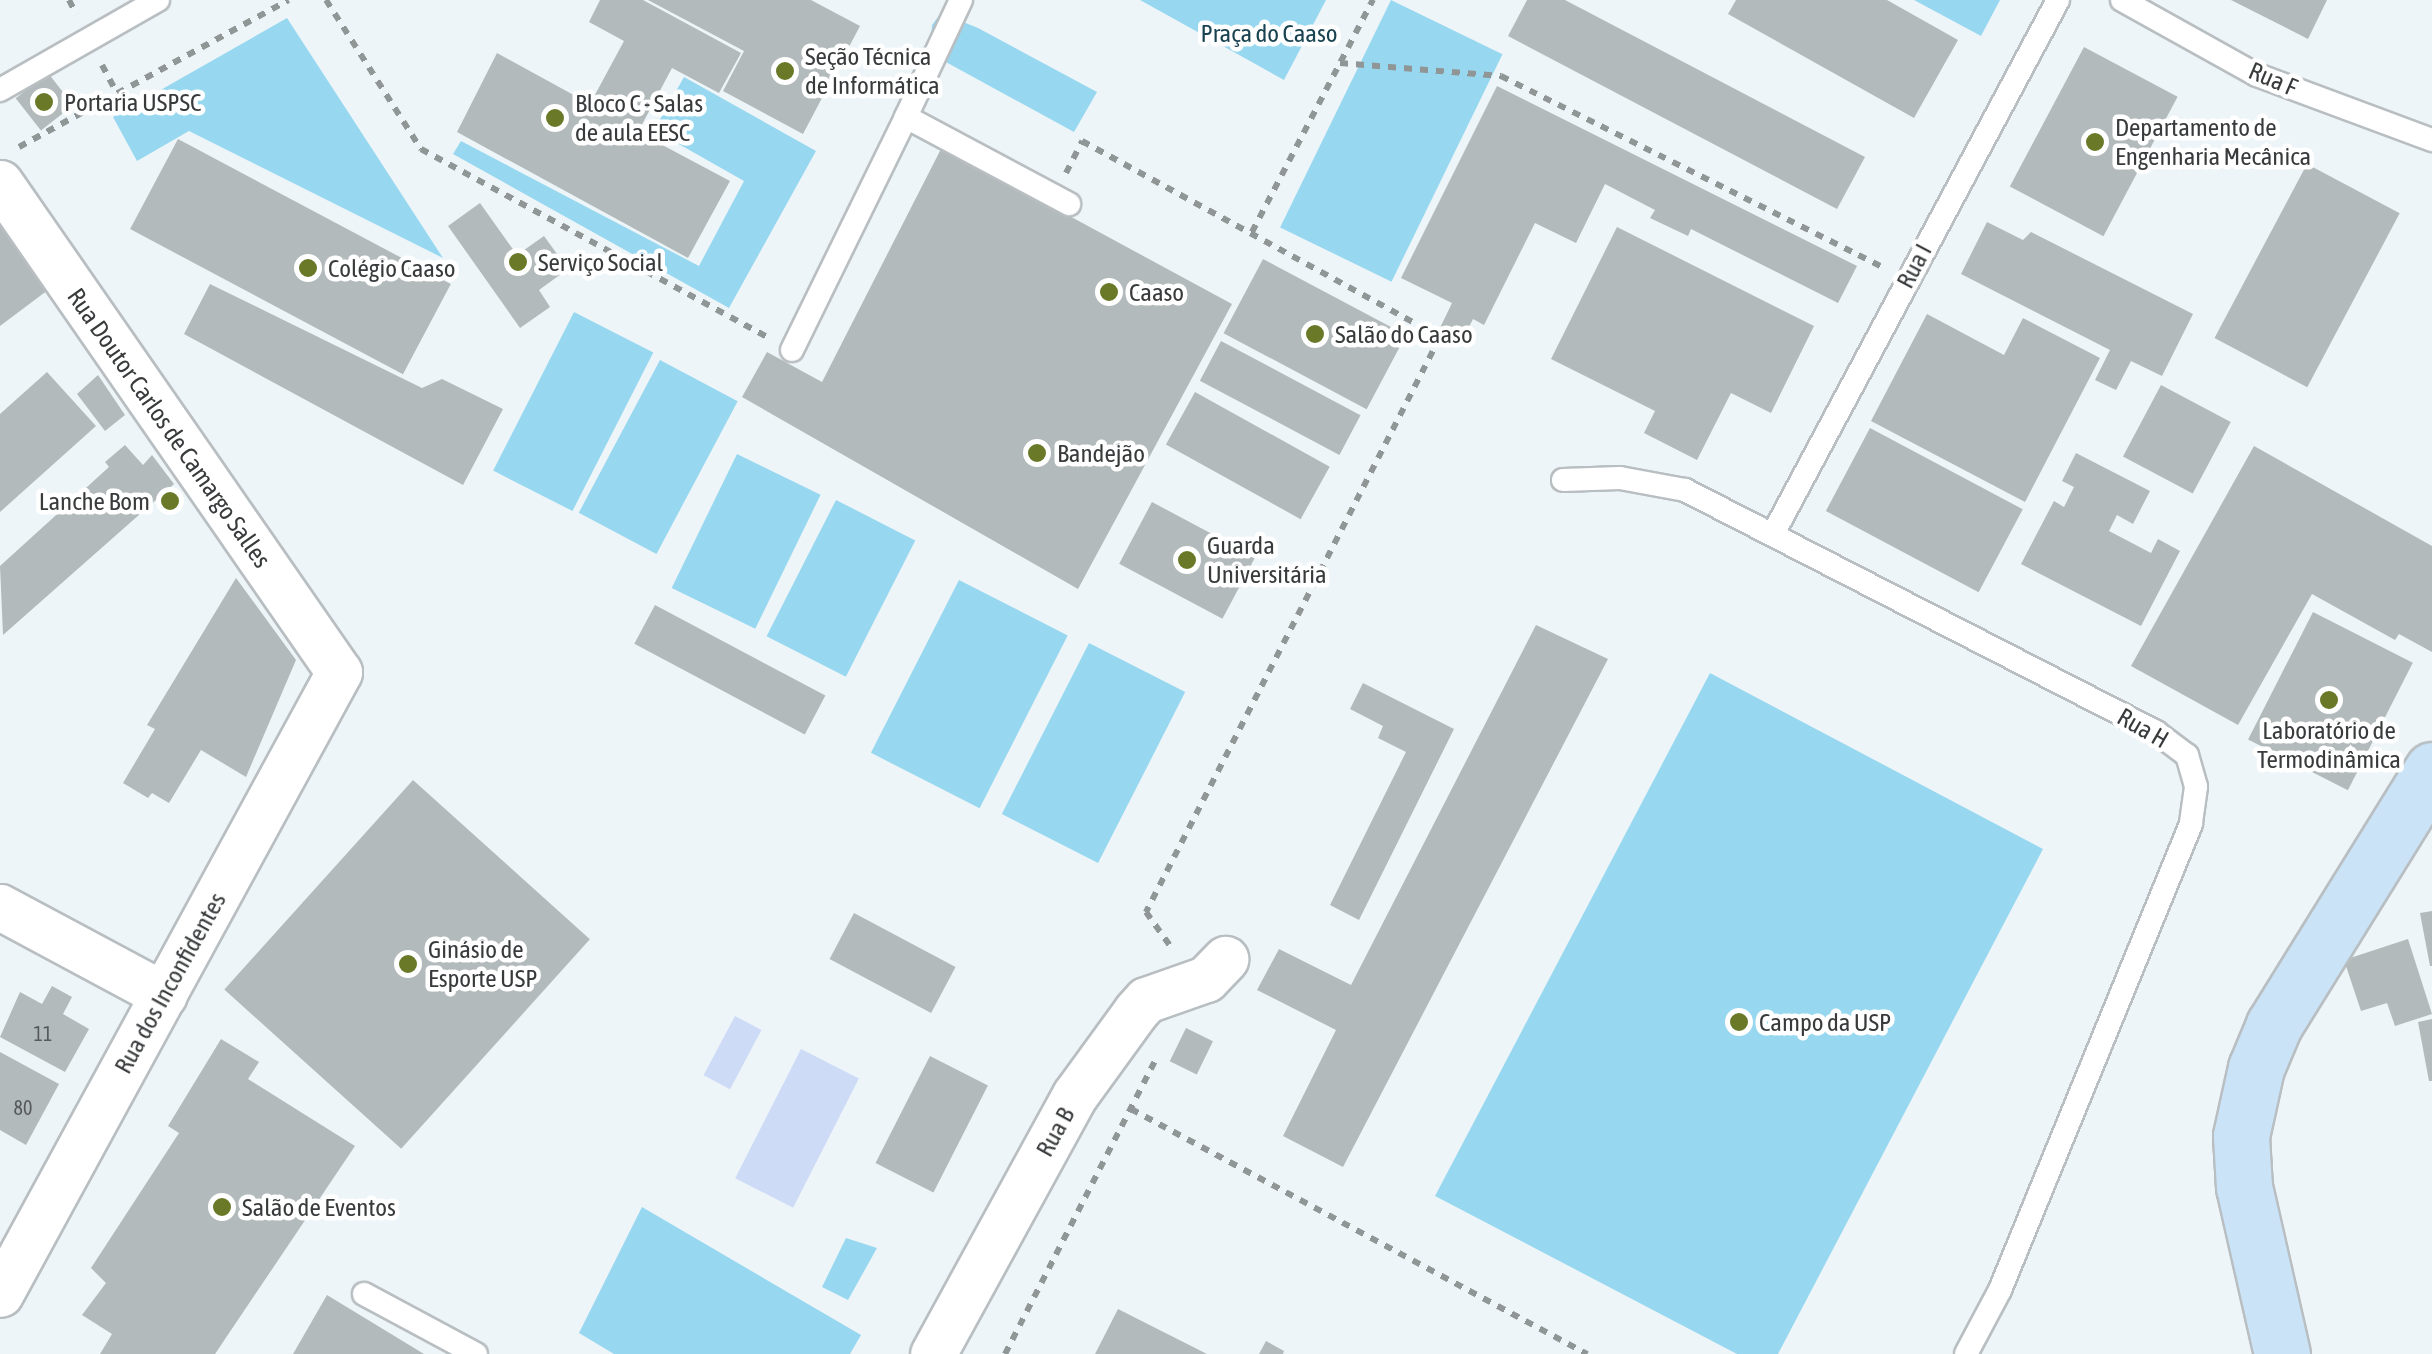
<!DOCTYPE html>
<meta charset="utf-8">
<style>
body{margin:0}
#map{position:relative;width:2432px;height:1354px;overflow:hidden;background:#eef5f8;font-family:"Asap Condensed",sans-serif}
div>[style]{position:absolute}
.green>*{inset:0;background:#97d8f0;transform-origin:0 0}
.water>*{inset:0;background:#cedbf6;transform-origin:0 0}
.building>*{inset:0;background:#b3babb;transform-origin:0 0}
.path>*{height:6px;margin-top:-3px;transform-origin:0;background:repeating-linear-gradient(90deg,#909596 0 8px,transparent 0 16px)}
.roads{filter:drop-shadow(2px 0 #b8bec1) drop-shadow(-2px 0 #b8bec1) drop-shadow(0 2px #b8bec1) drop-shadow(0 -2px #b8bec1)}
.service>*{height:22px;margin:-11px;padding:0 11px;transform-origin:11px;border-radius:11px;background:#fff}
.minor>*{height:45px;margin:-22.5px;padding:0 22.5px;transform-origin:22.5px;border-radius:22.5px;background:#fff}
.secondary>*{height:55px;margin:-27.5px;padding:0 27.5px;transform-origin:27.5px;border-radius:27.5px;background:#cae3f6}
.dots>*{width:28px;height:28px;translate:-50% -50%;box-sizing:border-box;border:5px solid #fff;border-radius:50%}
span{translate:-50% -50%;white-space:nowrap;text-align:center;line-height:1.15;-webkit-text-stroke:9px #fff;paint-order:stroke}
.number-label{font-size:20px;color:#575a5b}
.number-label span{-webkit-text-stroke-width:0}
.park-label{font-size:25px;color:#194351}
.poi-label{font-size:25px;color:#383a3b}
.left{translate:0 -50%;text-align:left}
.right{translate:-100% -50%;text-align:right}
.street-label{font-size:25px;color:#383a3b}
</style>
<div id="map">
<div class="green">
<div style="clip-path:polygon(1140px 0,1326px 0,1284px 80px)"></div>
<div style="left:1391px;top:0;width:124px;height:253px;rotate:26deg"></div>
<div style="clip-path:polygon(1914px 0,2000px 0,1981px 36px)"></div>
<div style="clip-path:polygon(941px 13px,978px 28px,1097px 92px,1074px 132px,944px 61px,931px 36px,932px 25px)"></div>
<div style="clip-path:polygon(287px 18px,443px 258px,189px 131px,137px 161px,113px 117px)"></div>
<div style="clip-path:polygon(684px 77px,816px 151px,729px 308px,453px 154px,461px 141px,699px 266px,744px 181px,654px 130px)"></div>
<div style="left:574px;top:312px;width:89px;height:178px;rotate:27deg"></div>
<div style="left:660px;top:360px;width:88px;height:173px;rotate:28deg"></div>
<div style="left:737px;top:454px;width:93px;height:149px;rotate:26deg"></div>
<div style="left:836px;top:500px;width:89px;height:153px;rotate:27deg"></div>
<div style="left:959px;top:580px;width:122px;height:194px;rotate:27deg"></div>
<div style="left:1089px;top:643px;width:108px;height:192px;rotate:27deg"></div>
<div style="clip-path:polygon(1710px 673px,2043px 849px,1778px 1354px,1737px 1354px,1435px 1196px)"></div>
<div style="clip-path:polygon(642px 1207px,861px 1335px,850px 1354px,614px 1354px,579px 1333px)"></div>
<div style="clip-path:polygon(846px 1238px,877px 1248px,848px 1300px,822px 1287px)"></div>
</div>
<div class="water">
<div style="left:735px;top:1016px;width:30px;height:67px;rotate:28deg"></div>
<div style="left:801px;top:1049px;width:65px;height:145px;rotate:27deg"></div>
</div>
<div class="building">
<div style="clip-path:polygon(600px 0,643px 0,741px 53px,719px 93px,672px 68px,638px 132px,730px 181px,688px 258px,457px 132px,497px 53px,590px 104px,624px 41px,589px 22px)"></div>
<div style="clip-path:polygon(648px 0,811px 0,860px 26px,803px 134px,723px 91px,744px 51px)"></div>
<div style="clip-path:polygon(1527px 0,1565px 0,1865px 157px,1837px 209px,1508px 36px)"></div>
<div style="clip-path:polygon(1736px 0,1887px 0,1958px 40px,1914px 118px,1728px 14px)"></div>
<div style="clip-path:polygon(2231px 0,2327px 0,2308px 39px)"></div>
<div style="left:2084px;top:47px;width:106px;height:158px;rotate:28deg"></div>
<div style="left:48px;top:73px;width:41px;height:41px;rotate:52deg"></div>
<div style="clip-path:polygon(1497px 86px,1857px 266px,1838px 303px,1691px 229px,1688px 236px,1650px 218px,1655px 210px,1605px 184px,1576px 243px,1535px 223px,1484px 325px,1473px 319px,1462px 341px,1439px 330px,1452px 303px,1401px 278px)"></div>
<div style="left:178px;top:139px;width:309px;height:102px;rotate:28deg"></div>
<div style="clip-path:polygon(942px 147px,1232px 304px,1078px 589px,742px 397px,767px 352px,822px 382px)"></div>
<div style="left:2307px;top:164px;width:105px;height:197px;rotate:28deg"></div>
<div style="clip-path:polygon(480px 203px,517px 255px,544px 236px,568px 269px,539px 290px,550px 307px,520px 328px,448px 226px)"></div>
<div style="clip-path:polygon(0 219px,56px 284px,0 326px)"></div>
<div style="clip-path:polygon(1987px 222px,2023px 240px,2031px 232px,2193px 314px,2162px 376px,2131px 361px,2116px 390px,2095px 380px,2110px 350px,1961px 274px)"></div>
<div style="clip-path:polygon(1617px 227px,1814px 326px,1771px 413px,1731px 393px,1697px 460px,1644px 433px,1655px 411px,1551px 359px)"></div>
<div style="left:1263px;top:259px;width:162px;height:84px;rotate:28deg"></div>
<div style="clip-path:polygon(210px 284px,422px 388px,442px 379px,503px 409px,463px 485px,184px 334px)"></div>
<div style="clip-path:polygon(1927px 314px,2004px 355px,2023px 318px,2100px 358px,2025px 502px,1871px 421px)"></div>
<div style="left:1221px;top:341px;width:158px;height:45px;rotate:28deg"></div>
<div style="clip-path:polygon(47px 372px,96px 426px,0 512px,0 414px)"></div>
<div style="clip-path:polygon(98px 375px,125px 415px,105px 431px,77px 394px)"></div>
<div style="left:2161px;top:385px;width:79px;height:81px;rotate:28deg"></div>
<div style="left:1195px;top:392px;width:154px;height:60px;rotate:29deg"></div>
<div style="left:1870px;top:428px;width:173px;height:94px;rotate:28deg"></div>
<div style="clip-path:polygon(125px 445px,143px 465px,152px 455px,174px 484px,3px 635px,0 566px,109px 467px,105px 462px)"></div>
<div style="clip-path:polygon(2254px 446px,2432px 546px,2432px 652px,2399px 634px,2395px 640px,2312px 594px,2238px 725px,2131px 666px)"></div>
<div style="clip-path:polygon(2076px 453px,2150px 491px,2133px 524px,2117px 515px,2109px 531px,2151px 553px,2158px 539px,2180px 551px,2141px 626px,2021px 564px,2054px 501px,2064px 507px,2074px 487px,2062px 481px)"></div>
<div style="left:1152px;top:502px;width:117px;height:70px;rotate:28deg"></div>
<div style="clip-path:polygon(236px 578px,296px 660px,246px 777px,201px 750px,169px 803px,152px 793px,148px 798px,123px 783px,155px 729px,147px 725px)"></div>
<div style="left:655px;top:605px;width:193px;height:44px;rotate:28deg"></div>
<div style="left:2313px;top:612px;width:112px;height:143px;rotate:27deg"></div>
<div style="clip-path:polygon(1536px 625px,1608px 659px,1343px 1167px,1283px 1136px,1336px 1030px,1257px 990px,1279px 949px,1351px 985px)"></div>
<div style="clip-path:polygon(1363px 683px,1454px 729px,1359px 920px,1330px 905px,1406px 752px,1378px 738px,1383px 726px,1350px 709px)"></div>
<div style="left:413px;top:780px;width:238px;height:282px;rotate:42deg"></div>
<div style="clip-path:polygon(2432px 911px,2432px 966px,2430px 966px,2420px 913px)"></div>
<div style="left:854px;top:913px;width:115px;height:52px;rotate:28deg"></div>
<div style="clip-path:polygon(2408px 939px,2432px 1014px,2395px 1026px,2387px 1003px,2361px 1011px,2344px 960px)"></div>
<div style="clip-path:polygon(52px 986px,72px 997px,63px 1014px,89px 1029px,65px 1072px,0 1037px,20px 992px,42px 1004px)"></div>
<div style="clip-path:polygon(2432px 1019px,2432px 1081px,2429px 1081px,2418px 1022px)"></div>
<div style="left:1186px;top:1028px;width:30px;height:37px;rotate:26deg"></div>
<div style="clip-path:polygon(221px 1039px,259px 1062px,248px 1079px,355px 1146px,215px 1354px,100px 1354px,112px 1334px,82px 1315px,106px 1283px,91px 1268px,179px 1133px,168px 1126px)"></div>
<div style="clip-path:polygon(0 1052px,59px 1084px,26px 1145px,0 1130px)"></div>
<div style="left:930px;top:1056px;width:65px;height:120px;rotate:27deg"></div>
<div style="clip-path:polygon(327px 1295px,424px 1354px,293px 1354px)"></div>
<div style="clip-path:polygon(1118px 1309px,1207px 1354px,1095px 1354px)"></div>
<div style="clip-path:polygon(1266px 1341px,1284px 1351px,1283px 1354px,1259px 1354px)"></div>
</div>
<div class="path">
<div style="left:69px;top:0;width:16px;rotate:63deg"></div>
<div style="left:326px;top:0;width:177px;rotate:57.5deg"></div>
<div style="left:421px;top:149px;width:396px;rotate:28.5deg"></div>
<div style="left:1340px;top:63px;width:162px;rotate:4.6deg"></div>
<div style="left:1501px;top:76px;width:427px;rotate:26.6deg"></div>
<div style="left:102px;top:65px;width:34px;rotate:62deg"></div>
<div style="left:19px;top:147px;width:307px;rotate:-28.6deg"></div>
<div style="left:1066px;top:173px;width:36px;rotate:-63deg"></div>
<div style="left:1082px;top:141px;width:408px;rotate:28.7deg"></div>
<div style="left:1440px;top:337px;width:646px;rotate:117.08deg"></div>
<div style="left:1146px;top:912px;width:43px;rotate:54.5deg"></div>
<div style="left:1252px;top:232px;width:262px;rotate:-62.5deg"></div>
<div style="left:1131px;top:1109px;width:518px;rotate:28.25deg"></div>
<div style="left:1005px;top:1354px;width:329px;rotate:-62.9deg"></div>
</div>
<div class="roads">
<div class="service">
<div style="left:961px;top:0;width:129px;rotate:115.2deg"></div>
<div style="left:906px;top:117px;width:185px;rotate:28.1deg"></div>
<div style="left:2122px;top:0;width:154px;rotate:29.1deg"></div>
<div style="left:2257px;top:75px;width:187px;rotate:20.4deg"></div>
<div style="left:0;top:90px;width:182px;rotate:-29.7deg"></div>
<div style="left:792px;top:350px;width:259px;rotate:-63.9deg"></div>
<div style="left:1563px;top:480px;width:57px;rotate:-2deg"></div>
<div style="left:1620px;top:478px;width:66px;rotate:10.5deg"></div>
<div style="left:1685px;top:490px;width:530px;rotate:27.19deg"></div>
<div style="left:2156px;top:732px;width:39px;rotate:37deg"></div>
<div style="left:2187px;top:755px;width:33px;rotate:74deg"></div>
<div style="left:2196px;top:787px;width:37px;rotate:98deg"></div>
<div style="left:2191px;top:824px;width:504px;rotate:112.29deg"></div>
<div style="left:2000px;top:1290px;width:72px;rotate:118deg"></div>
<div style="left:1773px;top:534px;width:605px;rotate:-61.91deg"></div>
<div style="left:364px;top:1294px;width:127px;rotate:28.2deg"></div>
</div>
<div class="minor">
<div style="left:0;top:183px;width:595px;rotate:55.27deg"></div>
<div style="left:339px;top:672px;width:708px;rotate:118.59deg"></div>
<div style="left:0;top:907px;width:186px;rotate:28.2deg"></div>
<div style="left:933px;top:1354px;width:295px;rotate:-61.3deg"></div>
<div style="left:1075px;top:1095px;width:104px;rotate:-54deg"></div>
<div style="left:1136px;top:1011px;width:15px;rotate:-48deg"></div>
<div style="left:1146px;top:1000px;width:64px;rotate:-19.3deg"></div>
<div style="left:1206px;top:979px;width:28px;rotate:-46deg"></div>
</div>
<div class="secondary">
<div style="left:2282px;top:1354px;width:171px;rotate:-102.8deg"></div>
<div style="left:2244px;top:1187px;width:51px;rotate:-93.4deg"></div>
<div style="left:2241px;top:1136px;width:70px;rotate:-77.6deg"></div>
<div style="left:2256px;top:1068px;width:47px;rotate:-67.3deg"></div>
<div style="left:2274px;top:1025px;width:300px;rotate:-58.2deg"></div>
</div>
</div>
<div class="dots">
<div style="left:785px;top:71px;background:#697927"></div>
<div style="left:44px;top:102px;background:#697927"></div>
<div style="left:555px;top:118px;background:#697927"></div>
<div style="left:2095px;top:142px;background:#697927"></div>
<div style="left:518px;top:262px;background:#697927"></div>
<div style="left:308px;top:268px;background:#697927"></div>
<div style="left:1109px;top:292px;background:#697927"></div>
<div style="left:1315px;top:334px;background:#697927"></div>
<div style="left:1037px;top:453px;background:#697927"></div>
<div style="left:170px;top:501px;background:#697927"></div>
<div style="left:1187px;top:560px;background:#697927"></div>
<div style="left:2329px;top:700px;background:#697927"></div>
<div style="left:408px;top:964px;background:#697927"></div>
<div style="left:1739px;top:1022px;background:#697927"></div>
<div style="left:222px;top:1207px;background:#697927"></div>
</div>
<div class="number-label">
<span style="left:43px;top:1033px">11</span>
<span style="left:23px;top:1107px">80</span>
</div>
<div class="park-label">
<span style="left:1269px;top:33px">Praça do Caaso</span>
</div>
<div class="poi-label">
<span class="left" style="left:805px;top:71px">Seção Técnica<br>de Informática</span>
<span class="left" style="left:64px;top:102px">Portaria USPSC</span>
<span class="left" style="left:575px;top:118px">Bloco C - Salas<br>de aula EESC</span>
<span class="left" style="left:2115px;top:142px">Departamento de<br>Engenharia Mecânica</span>
<span class="left" style="left:538px;top:262px">Serviço Social</span>
<span class="left" style="left:328px;top:268px">Colégio Caaso</span>
<span class="left" style="left:1129px;top:292px">Caaso</span>
<span class="left" style="left:1335px;top:334px">Salão do Caaso</span>
<span class="left" style="left:1057px;top:453px">Bandejão</span>
<span class="right" style="left:150px;top:501px">Lanche Bom</span>
<span class="left" style="left:1207px;top:560px">Guarda<br>Universitária</span>
<span style="left:2329px;top:745px">Laboratório de<br>Termodinâmica</span>
<span class="left" style="left:428px;top:964px">Ginásio de<br>Esporte USP</span>
<span class="left" style="left:1759px;top:1022px">Campo da USP</span>
<span class="left" style="left:242px;top:1207px">Salão de Eventos</span>
</div>
<div class="street-label">
<span style="left:2273px;top:79px;rotate:23deg">Rua F</span>
<span style="left:1914px;top:266px;rotate:-62deg">Rua I</span>
<span style="left:169px;top:428px;rotate:55deg">Rua Doutor Carlos de Camargo Salles</span>
<span style="left:2143px;top:728px;rotate:30deg">Rua H</span>
<span style="left:170px;top:983px;rotate:-61deg">Rua dos Inconfidentes</span>
<span style="left:1055px;top:1132px;rotate:-61deg">Rua B</span>
</div>
</div>
